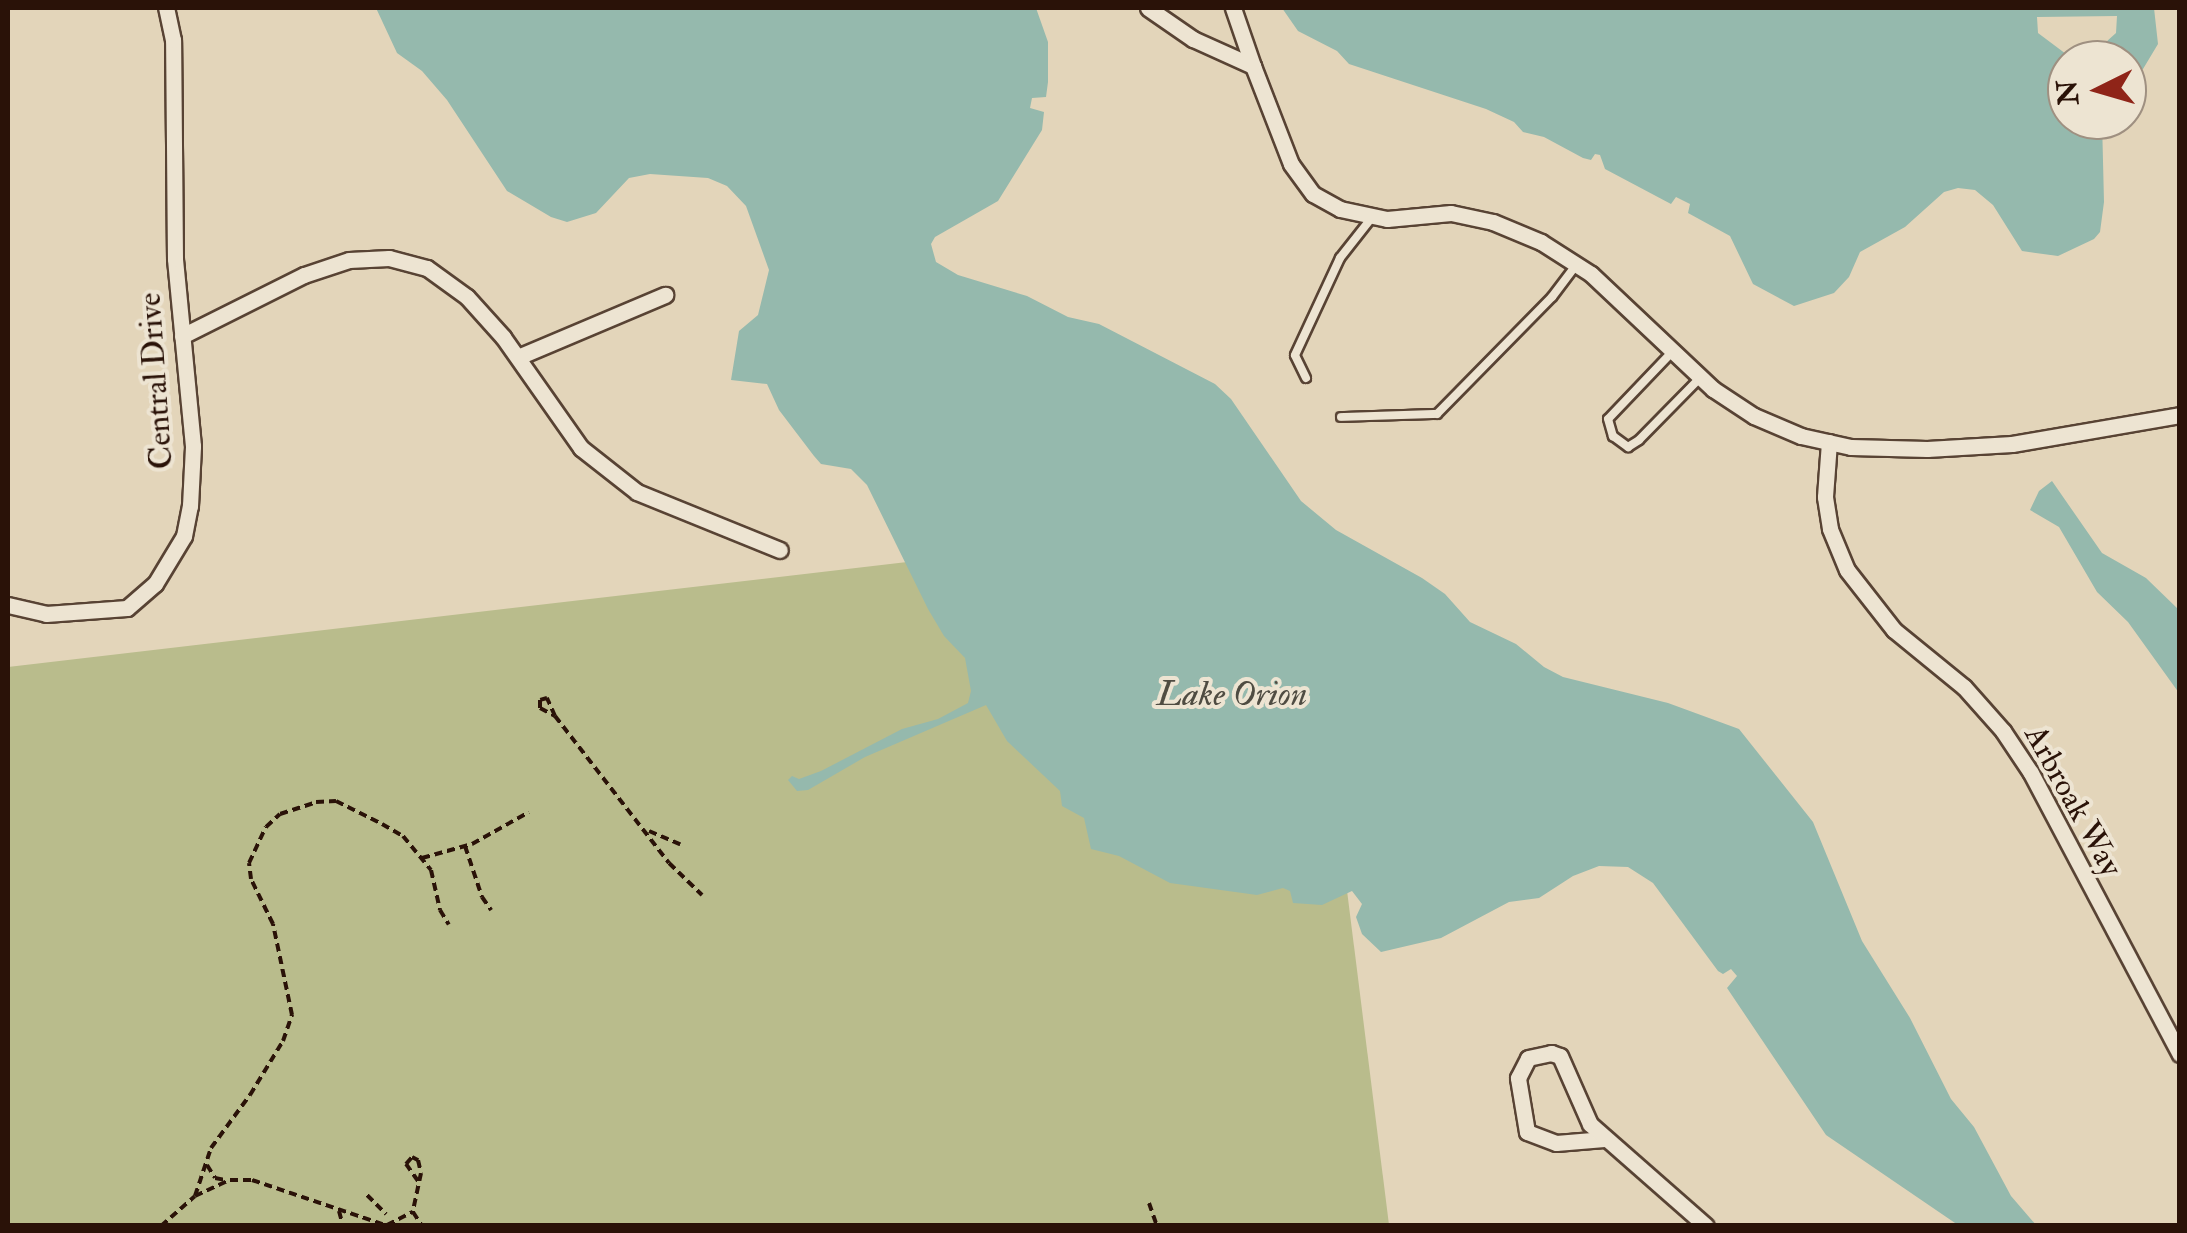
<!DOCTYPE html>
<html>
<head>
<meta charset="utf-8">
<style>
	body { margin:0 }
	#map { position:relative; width:2187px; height:1233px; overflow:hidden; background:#e3d5ba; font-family:"IM FELL Double Pica",serif }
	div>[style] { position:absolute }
	.green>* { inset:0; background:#b9bc8c }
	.water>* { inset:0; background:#95b9ad }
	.path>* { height:4px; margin-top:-2px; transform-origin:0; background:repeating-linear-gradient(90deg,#2a1208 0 8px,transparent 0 13px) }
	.roads { filter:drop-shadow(2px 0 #584334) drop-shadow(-2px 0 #584334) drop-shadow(0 2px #584334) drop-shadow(0 -2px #584334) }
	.lane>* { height:8px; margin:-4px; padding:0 4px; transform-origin:4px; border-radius:4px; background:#ede4d2 }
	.street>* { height:15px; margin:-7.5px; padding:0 7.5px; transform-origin:7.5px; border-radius:7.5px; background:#ede4d2 }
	span { translate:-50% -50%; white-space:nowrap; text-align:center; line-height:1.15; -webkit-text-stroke:8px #ede4d2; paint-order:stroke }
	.street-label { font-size:32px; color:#2a1208 }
	.water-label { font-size:35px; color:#4f4c42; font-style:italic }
	.frame { position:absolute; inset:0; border:10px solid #2a1208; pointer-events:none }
	.north { position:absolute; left:2047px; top:40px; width:100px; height:100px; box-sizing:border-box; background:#ede4d2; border:2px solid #9f9081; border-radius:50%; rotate:265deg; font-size:28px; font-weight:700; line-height:40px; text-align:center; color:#2a1208 }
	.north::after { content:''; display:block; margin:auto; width:35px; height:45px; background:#8f2418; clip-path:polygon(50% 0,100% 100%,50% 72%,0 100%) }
</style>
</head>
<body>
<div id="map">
	<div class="green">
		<i style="clip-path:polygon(1300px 516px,1389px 1225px,8px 1225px,8px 667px)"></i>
	</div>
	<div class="water">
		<i style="clip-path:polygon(376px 8px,1036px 8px,1048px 42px,1048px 82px,1046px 97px,1032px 98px,1030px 108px,1044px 112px,1042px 130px,998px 201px,935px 237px,931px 244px,936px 262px,958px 275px,1027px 296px,1068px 317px,1099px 324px,1215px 384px,1231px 399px,1301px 501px,1336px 530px,1422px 578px,1445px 594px,1470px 622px,1516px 644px,1544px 667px,1563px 677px,1668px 703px,1739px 729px,1813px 822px,1862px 941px,1910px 1018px,1951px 1099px,1974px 1127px,2011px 1196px,2036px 1225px,1958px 1225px,1826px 1135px,1727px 988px,1737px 976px,1731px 969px,1723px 974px,1718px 971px,1653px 883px,1628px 867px,1599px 866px,1573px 876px,1539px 898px,1509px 902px,1441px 938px,1381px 952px,1362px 934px,1356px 917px,1362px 904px,1352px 891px,1322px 905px,1293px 903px,1290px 891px,1283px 888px,1257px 895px,1170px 883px,1119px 856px,1091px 849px,1084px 818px,1062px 806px,1060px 791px,1007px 741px,986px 705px,865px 757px,808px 790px,797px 791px,788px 780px,792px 776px,799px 779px,821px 771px,902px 729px,938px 719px,968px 703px,971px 691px,965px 658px,944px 636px,928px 609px,867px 485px,851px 469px,821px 464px,814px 456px,779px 410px,767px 384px,731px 380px,739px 331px,758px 315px,769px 270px,746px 206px,727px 186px,708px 178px,650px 174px,629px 178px,596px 213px,567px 222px,551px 217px,507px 191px,447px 100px,422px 71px,397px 53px)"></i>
		<i style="clip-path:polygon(1282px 8px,2154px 8px,2158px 44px,2143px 69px,2127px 78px,2127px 60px,2086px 60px,2116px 33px,2117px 16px,2037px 17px,2038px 33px,2074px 60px,2067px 60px,2067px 120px,2102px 120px,2104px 202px,2100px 232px,2094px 239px,2058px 256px,2022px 251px,1993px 205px,1975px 190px,1958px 188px,1944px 192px,1905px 227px,1860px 252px,1849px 277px,1834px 293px,1794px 306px,1753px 284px,1730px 236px,1688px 213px,1690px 204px,1676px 197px,1671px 204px,1605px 169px,1600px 155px,1595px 154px,1591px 160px,1583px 158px,1544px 137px,1523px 132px,1514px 122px,1486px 109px,1349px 64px,1337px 51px,1298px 31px)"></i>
		<i style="clip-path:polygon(2052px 481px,2102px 553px,2146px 578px,2179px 610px,2179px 693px,2128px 622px,2097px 592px,2059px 527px,2030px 510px,2039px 491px)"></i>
	</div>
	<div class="path">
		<i style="left:555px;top:716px;width:20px;rotate:-114deg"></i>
		<i style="left:547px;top:698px;width:7px;rotate:164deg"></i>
		<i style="left:540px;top:700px;width:8px;rotate:90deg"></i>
		<i style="left:540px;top:708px;width:17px;rotate:28deg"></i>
		<i style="left:555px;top:716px;width:186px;rotate:52.2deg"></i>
		<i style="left:669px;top:863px;width:46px;rotate:44.1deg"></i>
		<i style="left:649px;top:831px;width:34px;rotate:23deg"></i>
		<i style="left:465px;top:846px;width:54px;rotate:71.6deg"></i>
		<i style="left:482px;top:897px;width:16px;rotate:55deg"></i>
		<i style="left:422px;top:858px;width:52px;rotate:-15.6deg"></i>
		<i style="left:472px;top:844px;width:65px;rotate:-29.3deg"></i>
		<i style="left:207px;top:1165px;width:15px;rotate:58deg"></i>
		<i style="left:215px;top:1178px;width:10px;rotate:11deg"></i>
		<i style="left:418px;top:1181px;width:21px;rotate:-125deg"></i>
		<i style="left:406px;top:1164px;width:9px;rotate:-49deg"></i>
		<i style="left:412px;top:1157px;width:7px;rotate:27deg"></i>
		<i style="left:418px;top:1160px;width:13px;rotate:77deg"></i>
		<i style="left:421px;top:1173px;width:40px;rotate:102deg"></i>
		<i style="left:413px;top:1212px;width:17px;rotate:57deg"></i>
		<i style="left:367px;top:1195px;width:27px;rotate:45deg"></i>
		<i style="left:195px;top:1196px;width:38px;rotate:-25deg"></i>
		<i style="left:230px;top:1180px;width:22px"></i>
		<i style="left:252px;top:1180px;width:144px;rotate:18.7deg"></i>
		<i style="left:1149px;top:1203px;width:24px;rotate:71deg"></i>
		<i style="left:339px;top:1211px;width:16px;rotate:75deg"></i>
		<i style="left:387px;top:1225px;width:29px;rotate:-27deg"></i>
		<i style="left:161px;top:1226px;width:45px;rotate:-41.4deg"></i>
		<i style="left:195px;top:1196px;width:51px;rotate:-71.6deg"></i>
		<i style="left:211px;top:1148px;width:66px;rotate:-53.7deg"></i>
		<i style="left:250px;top:1095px;width:63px;rotate:-58.6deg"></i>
		<i style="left:283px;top:1041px;width:28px;rotate:-71deg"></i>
		<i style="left:292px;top:1015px;width:93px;rotate:-101.8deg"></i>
		<i style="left:273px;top:924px;width:50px;rotate:-116.1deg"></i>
		<i style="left:251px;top:879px;width:16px;rotate:-97deg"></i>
		<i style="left:249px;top:863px;width:40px;rotate:-65deg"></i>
		<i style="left:266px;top:827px;width:19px;rotate:-43deg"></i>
		<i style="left:280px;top:814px;width:38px;rotate:-18deg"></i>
		<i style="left:316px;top:802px;width:20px;rotate:-3deg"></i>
		<i style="left:336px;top:801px;width:51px;rotate:26.6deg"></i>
		<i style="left:382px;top:824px;width:24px;rotate:30deg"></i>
		<i style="left:403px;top:836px;width:44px;rotate:50.5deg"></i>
		<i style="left:431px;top:870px;width:41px;rotate:77.3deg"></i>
		<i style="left:440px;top:910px;width:17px;rotate:59deg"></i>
	</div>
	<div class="roads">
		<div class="lane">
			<i style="left:1674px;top:350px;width:95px;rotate:133.7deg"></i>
			<i style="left:1608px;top:419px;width:18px;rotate:74deg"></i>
			<i style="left:1613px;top:436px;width:19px;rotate:36deg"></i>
			<i style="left:1628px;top:447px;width:13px;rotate:-32deg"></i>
			<i style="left:1639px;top:440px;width:88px;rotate:-45.5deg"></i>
			<i style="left:1306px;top:378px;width:25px;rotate:-116deg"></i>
			<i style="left:1295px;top:355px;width:107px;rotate:-65.1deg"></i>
			<i style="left:1340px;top:258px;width:53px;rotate:-51.8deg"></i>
			<i style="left:1341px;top:417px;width:96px;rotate:-1.8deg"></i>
			<i style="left:1437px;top:414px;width:164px;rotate:-45.5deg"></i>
			<i style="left:1552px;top:297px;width:40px;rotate:-53deg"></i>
		</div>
		<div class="street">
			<i style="left:1148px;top:8px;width:55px;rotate:34.6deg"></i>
			<i style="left:1193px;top:39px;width:66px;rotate:24.2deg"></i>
			<i style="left:1253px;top:66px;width:105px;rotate:68.8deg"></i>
			<i style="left:1291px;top:164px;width:37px;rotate:54deg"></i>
			<i style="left:1313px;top:194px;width:31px;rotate:29deg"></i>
			<i style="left:1340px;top:209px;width:48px;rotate:12deg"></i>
			<i style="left:1387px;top:219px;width:64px;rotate:-5.4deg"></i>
			<i style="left:1451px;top:213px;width:43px;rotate:12.1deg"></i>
			<i style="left:1493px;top:222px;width:52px;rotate:22.6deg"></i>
			<i style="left:1541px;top:242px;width:59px;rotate:32.6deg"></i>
			<i style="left:1591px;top:274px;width:168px;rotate:43.3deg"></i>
			<i style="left:1713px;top:389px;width:49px;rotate:33.4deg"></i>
			<i style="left:1754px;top:416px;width:51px;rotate:23.1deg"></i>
			<i style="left:1801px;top:436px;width:51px;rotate:12.4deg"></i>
			<i style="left:1851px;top:447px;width:76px;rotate:1.5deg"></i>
			<i style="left:1927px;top:449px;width:85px;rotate:-3.4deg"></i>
			<i style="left:2012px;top:444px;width:170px;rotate:-9.8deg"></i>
			<i style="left:1233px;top:8px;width:61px;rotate:71deg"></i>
			<i style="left:182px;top:336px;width:136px;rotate:-26.6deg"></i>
			<i style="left:304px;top:275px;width:47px;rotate:-18.4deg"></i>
			<i style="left:349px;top:260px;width:40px;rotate:-2.9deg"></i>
			<i style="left:389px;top:258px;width:39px;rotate:15deg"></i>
			<i style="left:427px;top:268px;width:49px;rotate:35.9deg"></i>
			<i style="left:467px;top:297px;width:54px;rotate:48deg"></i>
			<i style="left:503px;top:337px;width:136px;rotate:54.9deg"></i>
			<i style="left:581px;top:448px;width:71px;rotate:38.2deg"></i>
			<i style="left:637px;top:492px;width:154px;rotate:22.1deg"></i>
			<i style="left:518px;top:357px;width:160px;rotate:-22.9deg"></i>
			<i style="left:1829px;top:442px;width:55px;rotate:94.2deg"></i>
			<i style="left:1825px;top:497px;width:32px;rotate:81deg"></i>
			<i style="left:1830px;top:529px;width:44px;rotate:67.5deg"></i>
			<i style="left:1847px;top:570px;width:76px;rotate:51.9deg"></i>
			<i style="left:1894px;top:630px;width:90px;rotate:39.2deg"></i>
			<i style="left:1964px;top:687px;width:59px;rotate:48.4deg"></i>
			<i style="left:2003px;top:731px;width:50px;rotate:56.3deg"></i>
			<i style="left:2031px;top:773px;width:318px;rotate:62.1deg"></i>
			<i style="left:8px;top:605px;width:39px;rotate:13deg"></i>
			<i style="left:46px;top:614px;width:81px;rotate:-4.2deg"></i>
			<i style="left:127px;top:608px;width:37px;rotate:-41deg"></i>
			<i style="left:155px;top:584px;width:56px;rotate:-58.9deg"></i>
			<i style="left:184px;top:536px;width:31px;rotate:-79deg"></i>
			<i style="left:190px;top:506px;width:60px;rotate:-87.1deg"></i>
			<i style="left:193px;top:446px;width:188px;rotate:-95.5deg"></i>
			<i style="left:175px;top:259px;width:219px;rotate:-90.5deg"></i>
			<i style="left:173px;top:40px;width:33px;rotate:-102deg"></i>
			<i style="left:1604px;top:1139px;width:48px;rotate:175.2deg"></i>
			<i style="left:1556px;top:1143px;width:31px;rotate:-159deg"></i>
			<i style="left:1527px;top:1132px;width:55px;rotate:-99.5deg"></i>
			<i style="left:1518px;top:1078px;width:22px;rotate:-63deg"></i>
			<i style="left:1528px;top:1058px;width:24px;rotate:-12deg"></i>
			<i style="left:1551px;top:1053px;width:9px;rotate:18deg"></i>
			<i style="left:1560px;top:1056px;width:74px;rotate:66.2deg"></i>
			<i style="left:1590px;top:1124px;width:154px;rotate:41.3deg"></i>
		</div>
	</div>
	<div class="street-label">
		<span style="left:156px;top:381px;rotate:-94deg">Central Drive</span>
		<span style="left:2073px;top:801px;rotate:61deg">Arbroak Way</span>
	</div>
	<div class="water-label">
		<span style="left:1232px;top:694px">Lake Orion</span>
	</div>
	<div class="frame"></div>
	<div class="north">N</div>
</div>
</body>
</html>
